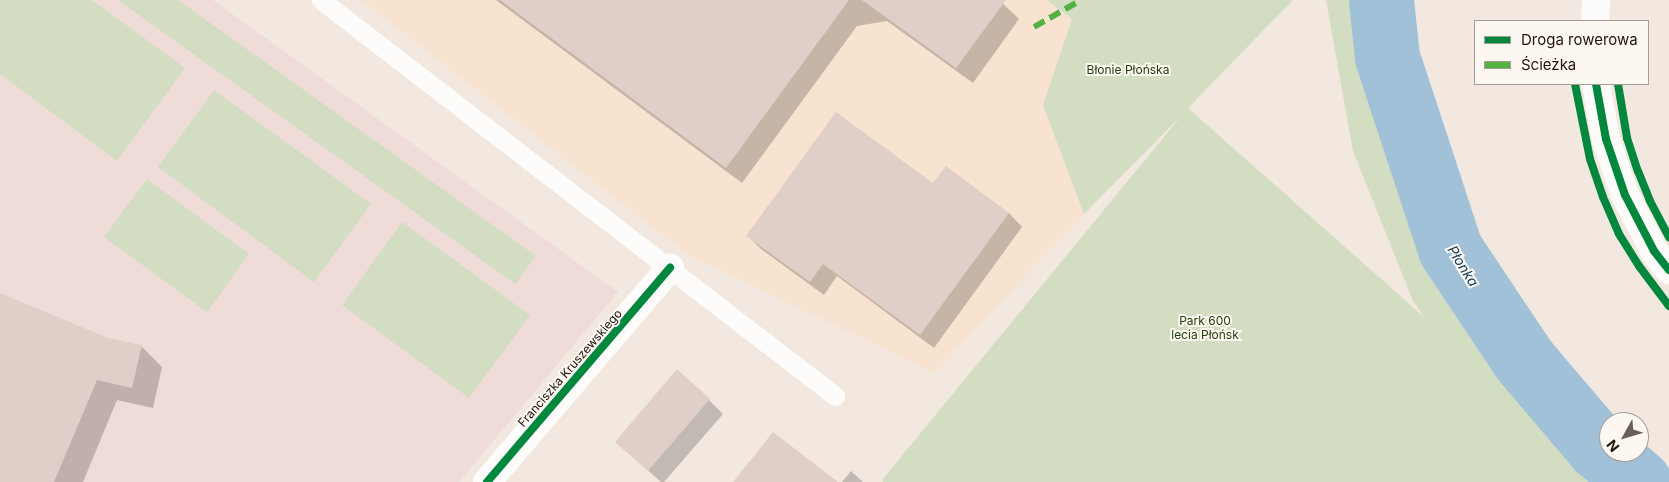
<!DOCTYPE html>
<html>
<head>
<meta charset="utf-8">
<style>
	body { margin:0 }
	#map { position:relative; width:1669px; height:482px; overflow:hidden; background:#f2e8df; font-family:Inter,sans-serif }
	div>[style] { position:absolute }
	.built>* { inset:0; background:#f8e2d0 }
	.education>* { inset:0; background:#efdcd9 }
	.green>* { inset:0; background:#d2ddc2 }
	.shadow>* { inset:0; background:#0003 }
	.river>* { height:65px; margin:-32.5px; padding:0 32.5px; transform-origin:32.5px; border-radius:32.5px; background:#a1c1d9 }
	.building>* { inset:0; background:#e0cfc9 }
	.service>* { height:19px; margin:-9.5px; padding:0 9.5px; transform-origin:9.5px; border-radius:9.5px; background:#fdfcfa }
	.minor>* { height:28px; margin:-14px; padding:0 14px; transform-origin:14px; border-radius:14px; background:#fdfcfa }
	.tertiary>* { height:28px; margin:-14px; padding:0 14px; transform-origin:14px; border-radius:14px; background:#fdfcfa }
	.quiet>* { height:6px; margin-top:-3px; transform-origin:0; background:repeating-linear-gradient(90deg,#55b144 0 12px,transparent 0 18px) }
	.cycleway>* { height:8px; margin:-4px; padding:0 4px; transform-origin:4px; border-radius:4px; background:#00873e }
	span { translate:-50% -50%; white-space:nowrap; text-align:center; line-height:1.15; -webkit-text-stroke:4px #fdf7f2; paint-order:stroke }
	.park-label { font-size:12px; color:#20400d }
	.street-label { font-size:12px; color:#21160d }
	.water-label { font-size:14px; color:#133b56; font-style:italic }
	.legend { position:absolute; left:1474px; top:20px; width:175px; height:65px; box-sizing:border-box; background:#fdf7f2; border:1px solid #a59d96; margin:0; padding:6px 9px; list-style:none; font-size:15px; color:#21160d }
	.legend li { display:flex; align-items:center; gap:10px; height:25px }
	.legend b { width:25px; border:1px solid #a59d96 }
	.north { position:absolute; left:1599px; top:412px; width:50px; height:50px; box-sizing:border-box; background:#fdf7f2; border:1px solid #a59d96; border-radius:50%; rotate:231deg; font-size:14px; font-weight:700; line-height:20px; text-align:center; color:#21160d }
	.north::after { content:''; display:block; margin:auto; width:18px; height:22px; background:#6a6056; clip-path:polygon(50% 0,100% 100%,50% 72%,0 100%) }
</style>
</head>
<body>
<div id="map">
	<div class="built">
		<i style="clip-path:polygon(361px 0,1047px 0,1072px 19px,1043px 105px,1084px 214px,934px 373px,687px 254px)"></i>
	</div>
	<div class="education">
		<i style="clip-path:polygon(0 0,213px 0,618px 292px,459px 482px,0 482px)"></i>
	</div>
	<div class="green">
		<i style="clip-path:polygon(0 0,92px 0,185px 68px,117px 161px,0 74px)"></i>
		<i style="clip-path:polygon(118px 0,178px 0,536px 256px,515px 284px)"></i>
		<i style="clip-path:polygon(1047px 0,1293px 0,1188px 108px,1424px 317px,1413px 301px,1353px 151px,1326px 0,1366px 0,1373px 61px,1433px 255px,1559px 438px,1609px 482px,883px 482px,882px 480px,1182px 115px,1084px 214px,1043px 105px,1072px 19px)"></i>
		<i style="clip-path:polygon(214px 90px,371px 204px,314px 282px,158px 167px)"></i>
		<i style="clip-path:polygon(147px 179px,249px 254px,207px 312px,104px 237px)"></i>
		<i style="clip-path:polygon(402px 222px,530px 315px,469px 398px,342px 305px)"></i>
	</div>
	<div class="shadow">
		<i style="clip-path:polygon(496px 0,999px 0,1019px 19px,973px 83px,887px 21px,857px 26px,742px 183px)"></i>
		<i style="clip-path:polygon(934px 185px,1009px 213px,1022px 227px,934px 348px,837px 276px,824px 295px,761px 249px,748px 236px)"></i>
		<i style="clip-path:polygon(0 295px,108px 340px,141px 346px,162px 367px,153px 408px,117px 400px,83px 482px,0 482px)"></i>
		<i style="clip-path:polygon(709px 400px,723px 414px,664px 482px,661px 482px,616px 442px)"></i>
		<i style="clip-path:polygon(851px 471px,863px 482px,842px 482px)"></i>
	</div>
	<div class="river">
		<i style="left:1381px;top:0;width:57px;rotate:84deg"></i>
		<i style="left:1387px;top:57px;width:202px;rotate:71.8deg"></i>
		<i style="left:1450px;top:249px;width:133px;rotate:56.3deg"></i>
		<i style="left:1524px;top:360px;width:114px;rotate:49.6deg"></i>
		<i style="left:1598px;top:447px;width:54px;rotate:40.5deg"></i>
	</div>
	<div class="building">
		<i style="clip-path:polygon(500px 0,849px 0,726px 168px)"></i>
		<i style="clip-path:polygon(862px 0,1006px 0,956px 68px)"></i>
		<i style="clip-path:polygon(836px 112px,933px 183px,946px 166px,1009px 213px,920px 335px,823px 264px,810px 282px,746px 236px)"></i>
		<i style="clip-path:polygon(0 293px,108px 338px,142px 345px,132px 388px,97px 380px,54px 482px,0 482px)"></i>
		<i style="clip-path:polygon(677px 369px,710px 399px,648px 471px,615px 442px)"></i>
		<i style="clip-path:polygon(773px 432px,838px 482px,733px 482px)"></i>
	</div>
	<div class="service">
		<i style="left:321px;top:0;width:649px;rotate:37.61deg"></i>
	</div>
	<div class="minor">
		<i style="left:487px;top:482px;width:282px;rotate:-49.5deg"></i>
	</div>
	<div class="tertiary">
		<i style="left:1595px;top:21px;width:21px;rotate:-87deg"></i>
		<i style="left:1596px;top:84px;width:56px;rotate:79.7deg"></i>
		<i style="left:1606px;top:139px;width:59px;rotate:71.3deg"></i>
		<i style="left:1625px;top:195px;width:63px;rotate:62.6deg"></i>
		<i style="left:1654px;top:251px;width:24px;rotate:52deg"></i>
	</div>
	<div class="quiet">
		<i style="left:1034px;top:27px;width:54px;rotate:-29.9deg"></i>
	</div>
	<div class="cycleway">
		<i style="left:1575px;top:84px;width:76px;rotate:78.7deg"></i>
		<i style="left:1590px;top:159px;width:40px;rotate:71.1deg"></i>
		<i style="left:1603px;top:197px;width:40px;rotate:66.6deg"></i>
		<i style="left:1619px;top:234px;width:38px;rotate:58deg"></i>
		<i style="left:1639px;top:266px;width:50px;rotate:53.1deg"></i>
		<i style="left:1596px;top:84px;width:56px;rotate:79.7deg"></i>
		<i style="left:1606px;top:139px;width:59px;rotate:71.3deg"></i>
		<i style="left:1625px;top:195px;width:63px;rotate:62.6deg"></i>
		<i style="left:1654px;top:251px;width:24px;rotate:52deg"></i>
		<i style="left:1618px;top:84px;width:55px;rotate:80.5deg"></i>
		<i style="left:1627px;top:138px;width:35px;rotate:72deg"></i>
		<i style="left:1638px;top:171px;width:32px;rotate:68deg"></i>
		<i style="left:1650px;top:201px;width:41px;rotate:62.2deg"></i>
		<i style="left:487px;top:482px;width:282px;rotate:-49.5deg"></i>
	</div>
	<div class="park-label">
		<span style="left:1128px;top:70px">Błonie Płońska</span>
		<span style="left:1205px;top:328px">Park 600<br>lecia Płońsk</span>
	</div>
	<div class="street-label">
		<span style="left:570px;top:368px;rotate:-49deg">Franciszka Kruszewskiego</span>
	</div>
	<div class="water-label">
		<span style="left:1463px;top:266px;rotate:58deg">Płonka</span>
	</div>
	<ul class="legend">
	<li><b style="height:6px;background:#00873e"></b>Droga rowerowa</li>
	<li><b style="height:6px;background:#55b144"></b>Ścieżka</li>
	</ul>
	<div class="north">N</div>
</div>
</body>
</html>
